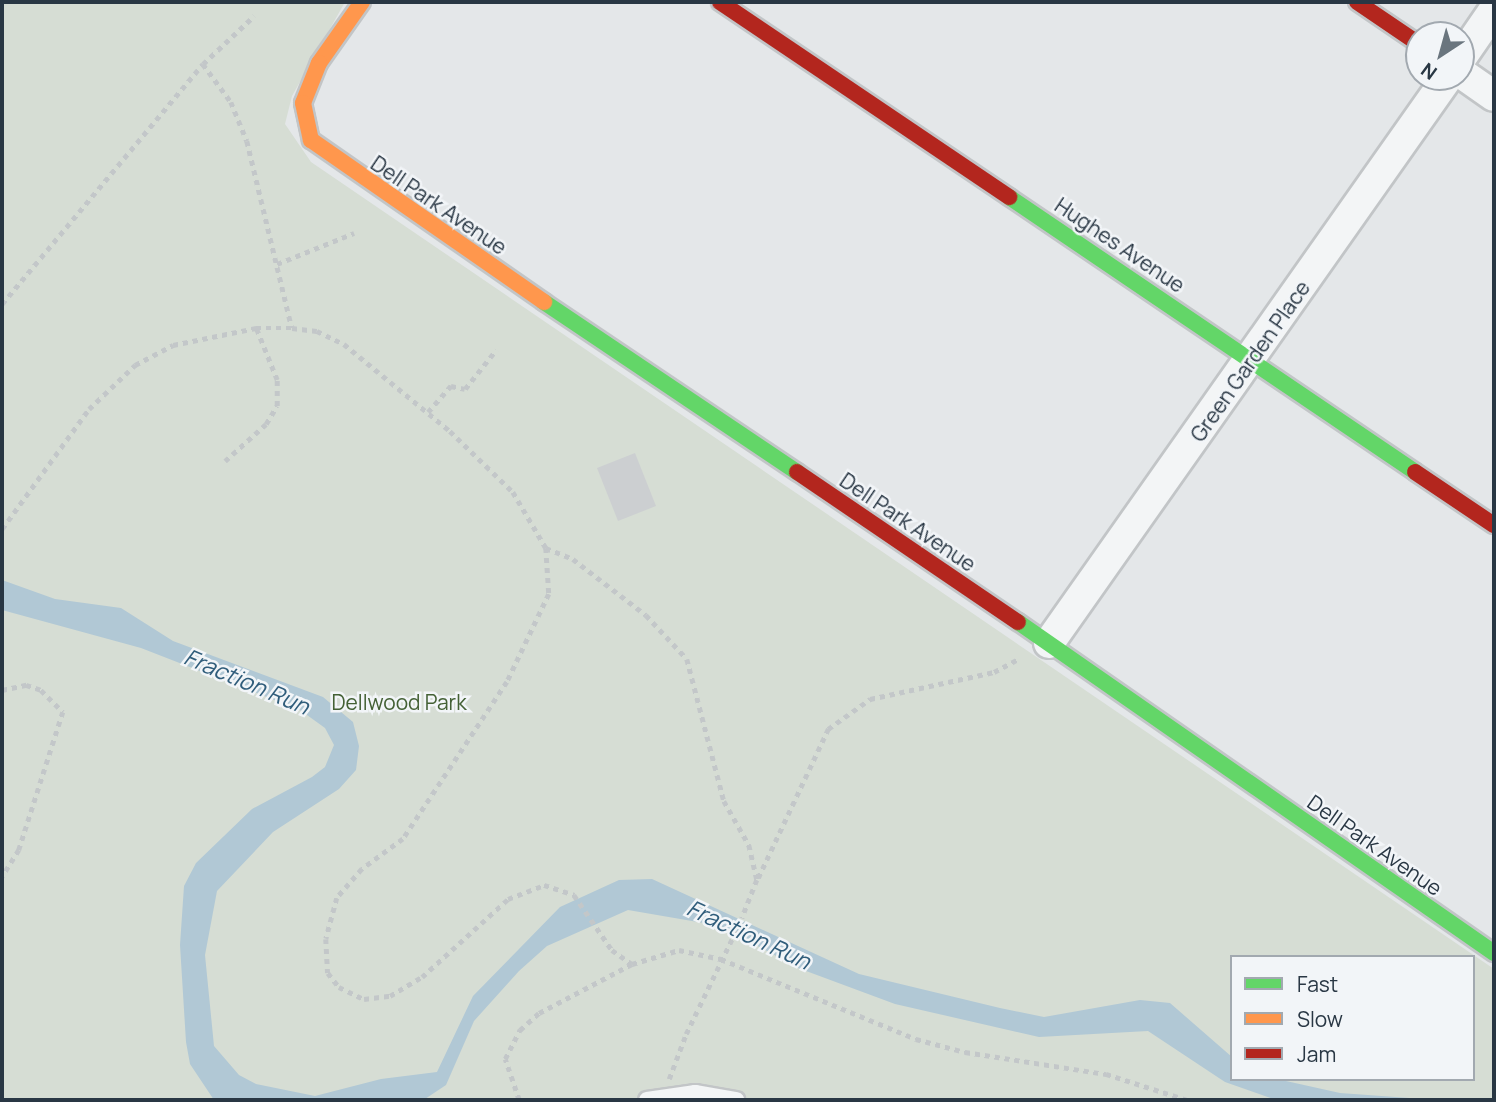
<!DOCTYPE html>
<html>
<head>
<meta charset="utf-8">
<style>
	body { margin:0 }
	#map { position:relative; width:1496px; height:1102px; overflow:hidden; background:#e4e7e9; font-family:Manrope,sans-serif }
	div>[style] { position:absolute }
	.green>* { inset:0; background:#d6ddd4 }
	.water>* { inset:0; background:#b1c8d5 }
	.building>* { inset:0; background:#cccfd1 }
	.path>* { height:4.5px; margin-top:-2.25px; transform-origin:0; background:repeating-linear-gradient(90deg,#c3c7c9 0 5px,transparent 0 10px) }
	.roads { filter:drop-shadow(2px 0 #c2c5c7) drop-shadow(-2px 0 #c2c5c7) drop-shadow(0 2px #c2c5c7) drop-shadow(0 -2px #c2c5c7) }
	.lane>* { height:16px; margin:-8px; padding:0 8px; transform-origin:8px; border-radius:8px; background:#f3f5f6 }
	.street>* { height:30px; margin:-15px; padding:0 15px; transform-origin:15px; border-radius:15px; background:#f3f5f6 }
	.fast>* { height:16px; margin:-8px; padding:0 8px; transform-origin:8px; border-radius:8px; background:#63d668 }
	.slow>* { height:16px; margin:-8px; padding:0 8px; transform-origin:8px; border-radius:8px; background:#ff974d }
	.jam>* { height:16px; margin:-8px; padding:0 8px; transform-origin:8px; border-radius:8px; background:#b3261e }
	.path-bridge>* { height:4.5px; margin-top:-2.25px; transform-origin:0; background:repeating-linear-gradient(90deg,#c3c7c9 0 5px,transparent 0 10px) }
	span { translate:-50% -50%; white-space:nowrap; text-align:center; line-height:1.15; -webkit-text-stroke:5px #f2f5f8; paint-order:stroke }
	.street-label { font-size:21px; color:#293744 }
	.park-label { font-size:21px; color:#446135 }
	.water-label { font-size:23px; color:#305d7b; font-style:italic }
	.frame { position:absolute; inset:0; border:4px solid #293744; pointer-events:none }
	.legend { position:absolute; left:1230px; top:955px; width:245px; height:126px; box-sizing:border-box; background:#f2f5f8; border:2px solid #a2a9b0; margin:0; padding:9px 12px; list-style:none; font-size:21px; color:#293744 }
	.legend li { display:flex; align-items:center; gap:14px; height:35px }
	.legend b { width:35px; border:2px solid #a2a9b0 }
	.north { position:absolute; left:1405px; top:21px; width:70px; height:70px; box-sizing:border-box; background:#f2f5f8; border:2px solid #a2a9b0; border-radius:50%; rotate:216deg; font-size:19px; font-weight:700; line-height:28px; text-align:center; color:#293744 }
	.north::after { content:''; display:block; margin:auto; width:24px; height:32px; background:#6a757e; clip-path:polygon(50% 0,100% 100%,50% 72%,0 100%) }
</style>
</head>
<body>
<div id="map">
	<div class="green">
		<i style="clip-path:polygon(evenodd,2px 2px,345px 2px,292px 96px,285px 124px,311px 162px,1494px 969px,1494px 1100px,2px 1100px,2px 2px,1232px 957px,1473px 957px,1473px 1079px,1232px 1079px,1232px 957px)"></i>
	</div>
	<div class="water">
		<i style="clip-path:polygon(2px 580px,55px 599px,121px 608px,173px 641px,323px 697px,353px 722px,359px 746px,356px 770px,339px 789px,273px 832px,217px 891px,205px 955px,214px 1046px,239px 1075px,256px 1084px,315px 1096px,381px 1079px,437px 1072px,473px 996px,560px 907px,619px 880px,652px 879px,859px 974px,1000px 1008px,1044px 1017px,1140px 1000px,1170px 1003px,1232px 1057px,1232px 1079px,1277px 1079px,1340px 1093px,1437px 1100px,1276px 1100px,1225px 1082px,1148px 1031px,1039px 1037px,895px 1004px,798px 968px,721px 926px,628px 910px,547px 946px,519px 971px,474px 1021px,446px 1085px,425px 1099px,214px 1100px,190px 1064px,186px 1042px,180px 945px,184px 886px,196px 863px,252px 809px,312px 777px,325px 767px,334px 745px,325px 728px,300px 710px,141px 648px,2px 610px)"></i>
	</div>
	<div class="building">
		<i style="clip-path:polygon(635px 453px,656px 506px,618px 521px,597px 468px)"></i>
	</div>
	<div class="path">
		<i style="left:203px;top:64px;width:47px;rotate:53.6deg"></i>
		<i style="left:231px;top:102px;width:42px;rotate:67.7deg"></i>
		<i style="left:247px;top:141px;width:192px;rotate:76.5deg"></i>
		<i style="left:277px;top:264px;width:83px;rotate:-21.9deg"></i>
		<i style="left:2px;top:304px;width:313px;rotate:-50.1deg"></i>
		<i style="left:203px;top:64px;width:70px;rotate:-43.3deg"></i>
		<i style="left:428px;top:412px;width:35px;rotate:-49deg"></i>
		<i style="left:451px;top:386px;width:14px;rotate:12deg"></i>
		<i style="left:465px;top:389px;width:50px;rotate:-51.5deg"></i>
		<i style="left:225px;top:461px;width:55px;rotate:-42.1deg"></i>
		<i style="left:266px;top:424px;width:21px;rotate:-59deg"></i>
		<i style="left:277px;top:406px;width:26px;rotate:-90deg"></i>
		<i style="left:277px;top:380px;width:56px;rotate:-112deg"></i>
		<i style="left:2px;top:529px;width:148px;rotate:-54.1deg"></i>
		<i style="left:89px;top:409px;width:64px;rotate:-43.7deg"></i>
		<i style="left:135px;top:365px;width:43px;rotate:-27.8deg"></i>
		<i style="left:173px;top:345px;width:85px;rotate:-11.6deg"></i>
		<i style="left:256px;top:328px;width:36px"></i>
		<i style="left:292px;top:328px;width:25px;rotate:7deg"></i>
		<i style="left:317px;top:331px;width:30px;rotate:26deg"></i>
		<i style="left:344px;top:344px;width:137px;rotate:39.4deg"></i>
		<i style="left:450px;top:431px;width:88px;rotate:44.1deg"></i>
		<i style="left:513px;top:492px;width:65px;rotate:59.5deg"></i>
		<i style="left:546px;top:548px;width:46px;rotate:86.3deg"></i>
		<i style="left:549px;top:594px;width:98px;rotate:115.5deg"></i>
		<i style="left:507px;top:682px;width:188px;rotate:123.5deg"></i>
		<i style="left:403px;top:839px;width:51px;rotate:143.8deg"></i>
		<i style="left:362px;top:869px;width:38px;rotate:131deg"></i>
		<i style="left:337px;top:898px;width:42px;rotate:105deg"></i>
		<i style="left:326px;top:939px;width:34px;rotate:87deg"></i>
		<i style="left:328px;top:973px;width:18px;rotate:52deg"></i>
		<i style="left:339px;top:987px;width:28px;rotate:26deg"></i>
		<i style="left:364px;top:999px;width:26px;rotate:-7deg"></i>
		<i style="left:390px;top:996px;width:37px;rotate:-31deg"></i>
		<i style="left:422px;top:977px;width:116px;rotate:-42.2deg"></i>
		<i style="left:508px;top:899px;width:39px;rotate:-21deg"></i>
		<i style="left:544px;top:885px;width:32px;rotate:18deg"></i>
		<i style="left:574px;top:895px;width:67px;rotate:55.4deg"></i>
		<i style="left:612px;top:950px;width:24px;rotate:35deg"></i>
		<i style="left:546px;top:548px;width:29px;rotate:22deg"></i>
		<i style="left:573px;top:559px;width:92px;rotate:37.5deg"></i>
		<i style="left:646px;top:615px;width:60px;rotate:47deg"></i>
		<i style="left:687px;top:659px;width:147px;rotate:75.4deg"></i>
		<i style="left:724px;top:801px;width:51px;rotate:60.4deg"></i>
		<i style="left:749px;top:845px;width:36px;rotate:77deg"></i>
		<i style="left:757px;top:880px;width:41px;rotate:111.5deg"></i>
		<i style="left:2px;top:690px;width:25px;rotate:-12deg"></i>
		<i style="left:26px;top:685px;width:16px;rotate:18deg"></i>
		<i style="left:41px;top:690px;width:31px;rotate:45deg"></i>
		<i style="left:63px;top:712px;width:145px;rotate:107.7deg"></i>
		<i style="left:19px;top:850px;width:32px;rotate:122deg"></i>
		<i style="left:758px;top:878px;width:165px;rotate:-64.8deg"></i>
		<i style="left:828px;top:729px;width:52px;rotate:-35.5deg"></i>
		<i style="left:870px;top:699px;width:127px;rotate:-12.3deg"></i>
		<i style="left:994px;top:672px;width:26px;rotate:-28deg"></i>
		<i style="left:669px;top:1079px;width:48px;rotate:-69.3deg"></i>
		<i style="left:519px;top:1100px;width:43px;rotate:-108.9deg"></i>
		<i style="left:505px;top:1059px;width:33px;rotate:-63deg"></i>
		<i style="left:520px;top:1030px;width:25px;rotate:-42deg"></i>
		<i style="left:539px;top:1013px;width:105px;rotate:-27.8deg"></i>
		<i style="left:632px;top:964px;width:49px;rotate:-16.6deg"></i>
		<i style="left:679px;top:950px;width:43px;rotate:12.1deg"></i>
		<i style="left:721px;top:959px;width:211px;rotate:22.3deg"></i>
		<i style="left:916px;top:1039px;width:51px;rotate:14.9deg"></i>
		<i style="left:965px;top:1052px;width:143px;rotate:8.9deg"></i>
		<i style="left:1106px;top:1074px;width:85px;rotate:17.8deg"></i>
	</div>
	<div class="roads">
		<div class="lane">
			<i style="left:647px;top:1100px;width:49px;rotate:-8.3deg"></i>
			<i style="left:695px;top:1093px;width:42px;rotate:9.7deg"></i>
		</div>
		<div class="street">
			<i style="left:1461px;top:58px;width:58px;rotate:-55.5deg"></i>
			<i style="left:1461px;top:73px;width:40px;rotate:34.9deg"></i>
			<i style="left:1049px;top:643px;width:693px;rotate:-54.82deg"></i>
		</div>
		<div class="fast">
			<i style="left:1009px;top:197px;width:490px;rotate:34.1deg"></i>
			<i style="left:544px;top:302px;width:305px;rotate:33.9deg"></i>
			<i style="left:1018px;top:622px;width:580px;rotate:34.81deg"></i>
		</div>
		<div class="slow">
			<i style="left:362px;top:2px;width:75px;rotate:125.2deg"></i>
			<i style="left:319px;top:63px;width:43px;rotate:111.8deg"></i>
			<i style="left:303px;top:103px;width:38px;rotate:78deg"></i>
			<i style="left:311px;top:140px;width:284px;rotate:34.8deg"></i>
		</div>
		<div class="jam">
			<i style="left:720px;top:2px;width:349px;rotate:34deg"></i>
			<i style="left:1357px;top:2px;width:75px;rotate:34.1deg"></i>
			<i style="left:797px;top:472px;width:267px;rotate:34.2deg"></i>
			<i style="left:1415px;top:472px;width:95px;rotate:33.9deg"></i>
		</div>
	</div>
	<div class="path-bridge">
		<i style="left:686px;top:1034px;width:129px;rotate:-64.2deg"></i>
	</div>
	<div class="street-label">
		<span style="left:439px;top:205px;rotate:34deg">Dell Park Avenue</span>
		<span style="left:1120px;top:245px;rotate:34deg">Hughes Avenue</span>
		<span style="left:1250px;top:361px;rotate:-55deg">Green Garden Place</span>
		<span style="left:908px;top:522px;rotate:34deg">Dell Park Avenue</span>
		<span style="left:1375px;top:845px;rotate:35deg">Dell Park Avenue</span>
	</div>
	<div class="park-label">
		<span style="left:399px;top:702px">Dellwood Park</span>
	</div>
	<div class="water-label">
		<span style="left:247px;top:681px;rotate:23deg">Fraction Run</span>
		<span style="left:749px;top:934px;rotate:25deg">Fraction Run</span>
	</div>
	<div class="frame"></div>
	<ul class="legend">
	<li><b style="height:9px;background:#63d668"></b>Fast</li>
	<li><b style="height:9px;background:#ff974d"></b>Slow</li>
	<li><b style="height:9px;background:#b3261e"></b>Jam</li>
	</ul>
	<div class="north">N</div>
</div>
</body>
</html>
